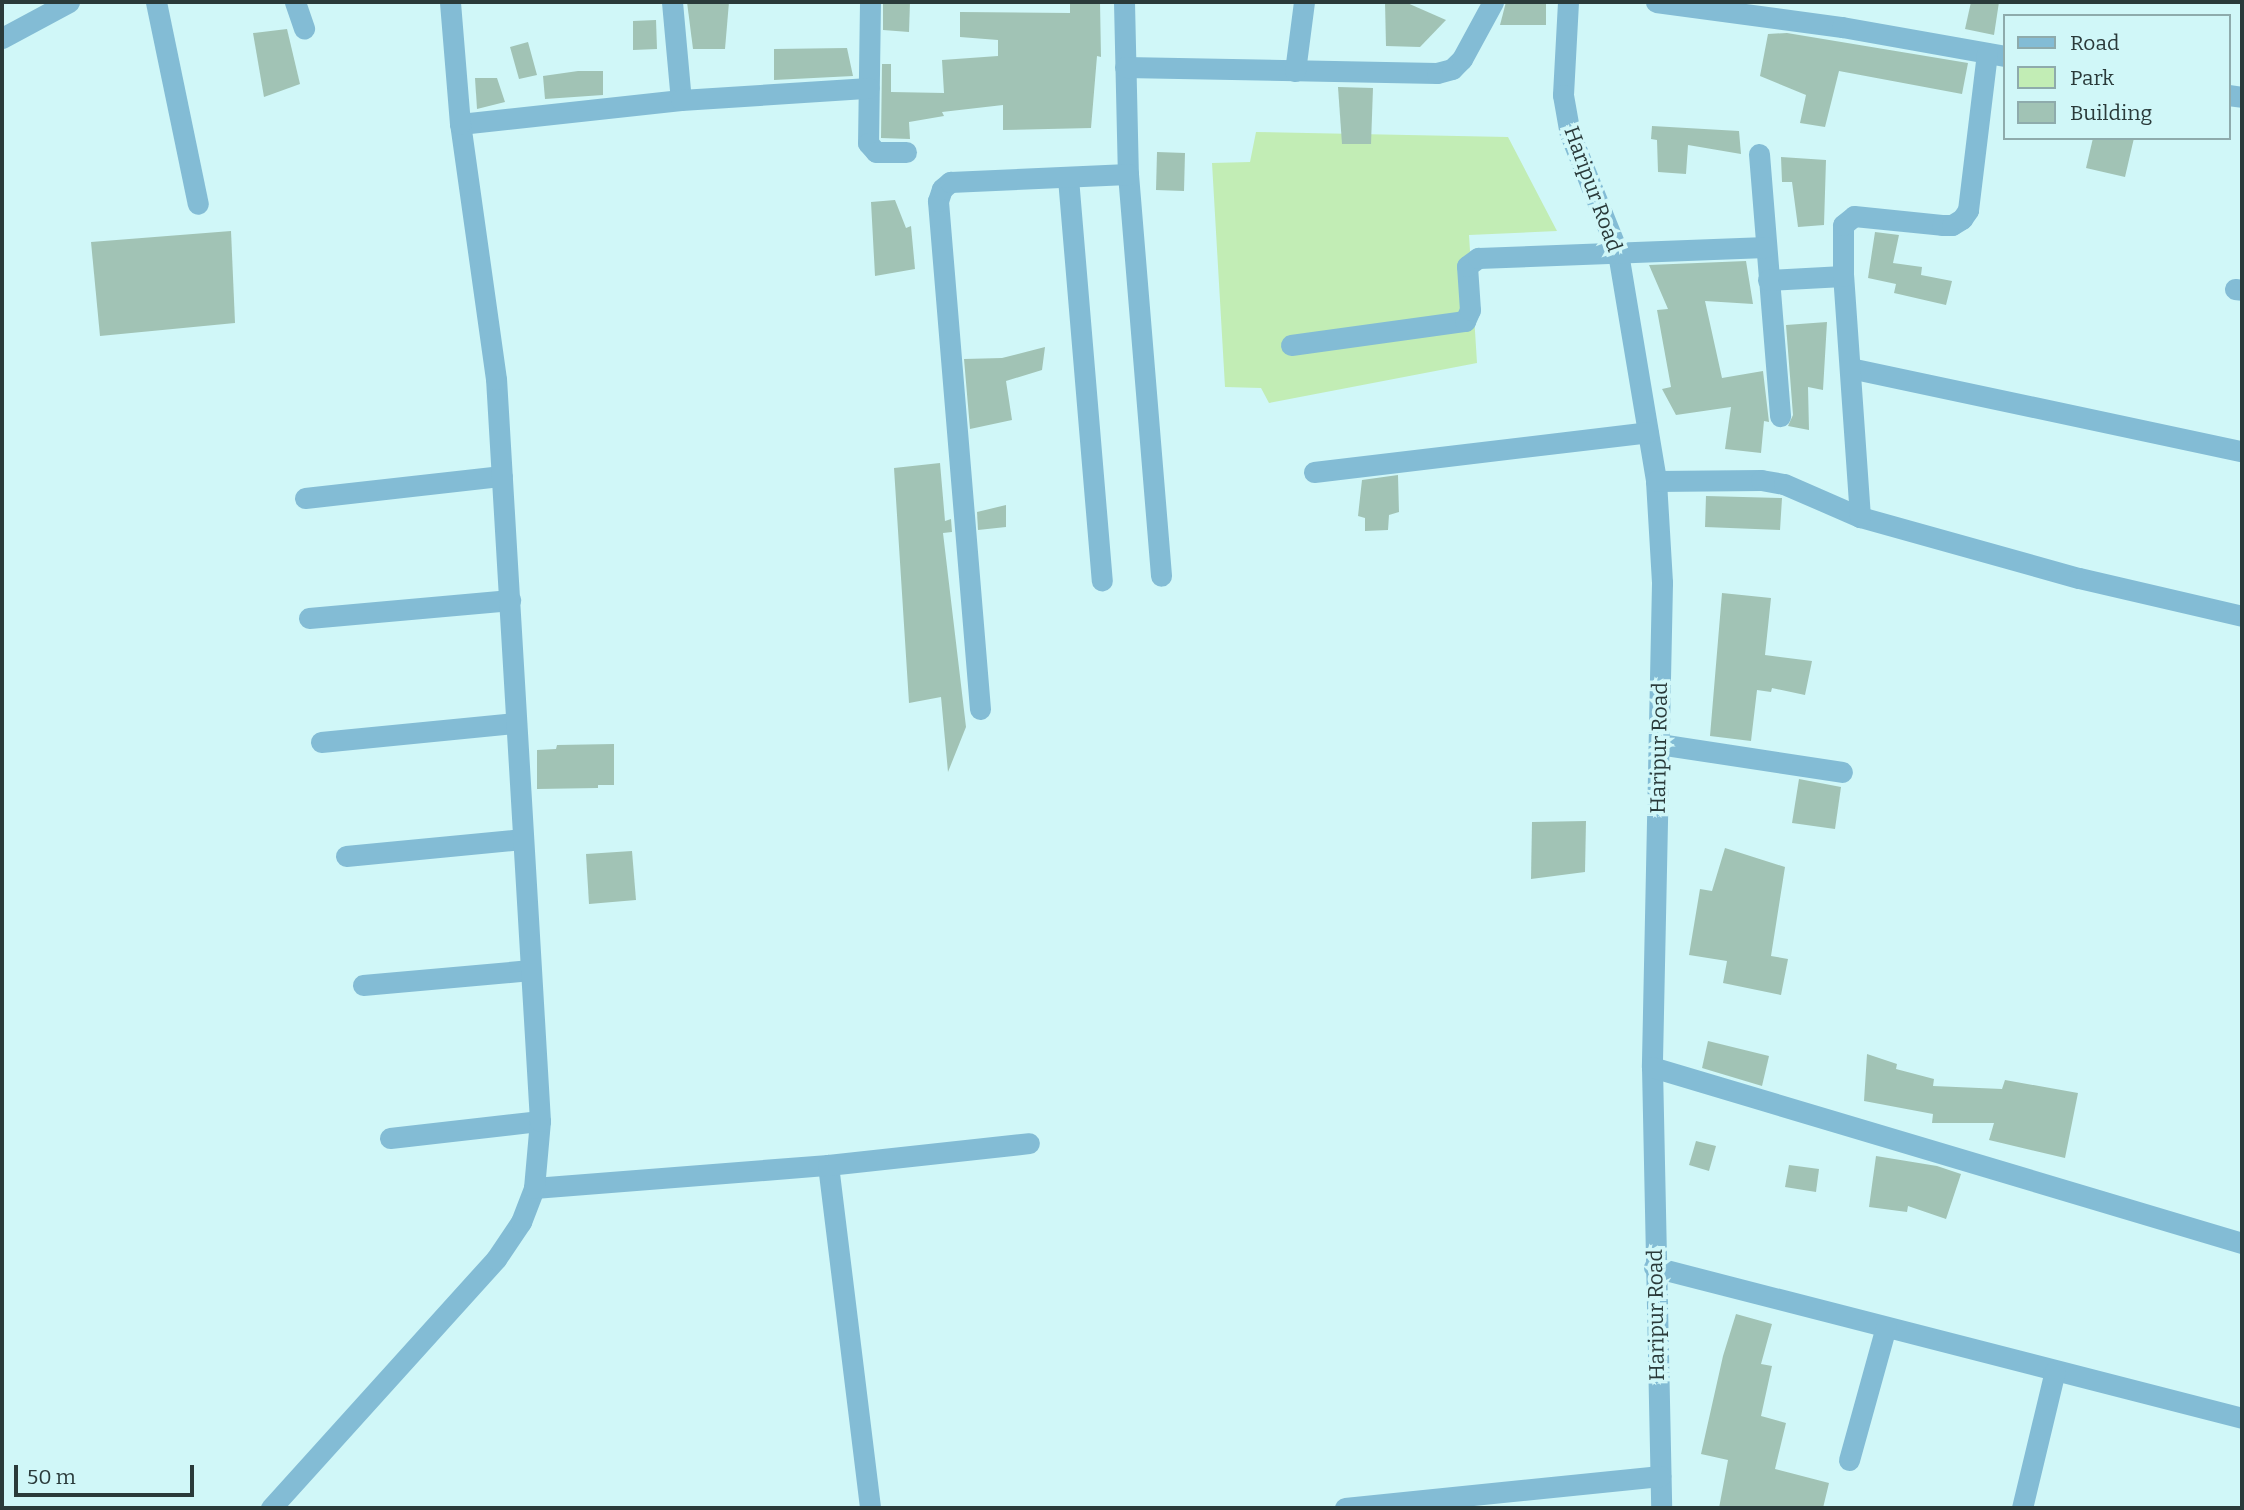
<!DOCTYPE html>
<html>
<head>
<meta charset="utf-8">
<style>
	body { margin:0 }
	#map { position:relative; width:2244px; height:1510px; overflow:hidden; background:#d0f7f8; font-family:Bitter,serif }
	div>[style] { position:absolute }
	.green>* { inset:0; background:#c2edb5 }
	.building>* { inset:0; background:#a1c3b5 }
	.minor>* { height:21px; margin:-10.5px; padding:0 10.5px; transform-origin:10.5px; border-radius:10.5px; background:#83bcd5 }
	span { translate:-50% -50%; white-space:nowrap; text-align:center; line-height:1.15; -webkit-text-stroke:7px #d0f7f8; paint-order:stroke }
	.street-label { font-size:21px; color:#2a3a3a }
	.frame { position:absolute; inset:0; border:4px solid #2a3a3a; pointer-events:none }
	.legend { position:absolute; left:2003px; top:14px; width:228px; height:126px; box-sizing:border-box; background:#d0f7f8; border:2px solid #8eabac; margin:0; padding:9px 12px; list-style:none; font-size:21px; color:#2a3a3a }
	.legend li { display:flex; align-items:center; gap:14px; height:35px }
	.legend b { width:35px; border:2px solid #8eabac }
	.scale { position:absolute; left:14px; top:1465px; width:180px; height:32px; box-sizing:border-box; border:4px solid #2a3a3a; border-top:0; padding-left:9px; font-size:21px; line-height:24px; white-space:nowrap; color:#2a3a3a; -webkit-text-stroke:5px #d0f7f8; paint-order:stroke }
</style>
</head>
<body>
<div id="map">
	<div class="green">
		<i style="clip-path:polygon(1256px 132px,1508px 137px,1557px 231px,1469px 235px,1477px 363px,1269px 403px,1261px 388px,1225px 387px,1212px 163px,1250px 162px)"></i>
	</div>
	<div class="building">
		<i style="clip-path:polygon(687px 2px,729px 2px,725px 49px,693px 49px)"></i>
		<i style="clip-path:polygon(883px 2px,910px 2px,909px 32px,883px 30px)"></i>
		<i style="clip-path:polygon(1070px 2px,1100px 2px,1101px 57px,1097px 56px,1091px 128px,1003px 130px,1003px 105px,942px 112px,944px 116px,909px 122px,910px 139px,881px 138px,882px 64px,891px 64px,891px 92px,944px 93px,942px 60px,998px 56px,998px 40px,960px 37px,960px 12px,1070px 13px)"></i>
		<i style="clip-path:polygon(1385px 2px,1405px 2px,1446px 20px,1420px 47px,1386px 46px)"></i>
		<i style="clip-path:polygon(1506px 2px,1546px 2px,1546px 25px,1500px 25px)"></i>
		<i style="clip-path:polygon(1971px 2px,1999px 2px,1994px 35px,1965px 29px)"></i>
		<i style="clip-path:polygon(656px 20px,657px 49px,633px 50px,633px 21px)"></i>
		<i style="clip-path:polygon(287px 29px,300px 84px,264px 97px,253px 33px)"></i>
		<i style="clip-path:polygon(1787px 33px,1968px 63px,1962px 94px,1839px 71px,1825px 127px,1800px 123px,1806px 95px,1760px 76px,1768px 34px)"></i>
		<i style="clip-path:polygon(528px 42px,537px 75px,519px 79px,510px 47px)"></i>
		<i style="clip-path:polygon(847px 48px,853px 76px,774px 80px,774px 49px)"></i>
		<i style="clip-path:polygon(578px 71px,603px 71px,603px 95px,545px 99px,543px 76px)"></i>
		<i style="clip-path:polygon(475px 78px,497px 78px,505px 102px,477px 109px)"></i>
		<i style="clip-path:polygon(1338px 87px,1373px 88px,1371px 144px,1342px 144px)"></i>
		<i style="clip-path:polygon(1652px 126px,1739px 131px,1741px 154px,1688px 145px,1686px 174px,1658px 172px,1657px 140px,1651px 139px)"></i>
		<i style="clip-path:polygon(2093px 138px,2134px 138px,2125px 177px,2086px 168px)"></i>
		<i style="clip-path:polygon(1157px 152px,1185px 153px,1184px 191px,1156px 190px)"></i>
		<i style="clip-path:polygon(1781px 157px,1826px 160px,1824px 225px,1798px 227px,1792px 182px,1782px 182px)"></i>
		<i style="clip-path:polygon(895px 200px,906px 228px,911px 226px,915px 269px,875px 276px,871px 202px)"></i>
		<i style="clip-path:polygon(231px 231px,235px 323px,100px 336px,91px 242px)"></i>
		<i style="clip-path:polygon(1875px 232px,1899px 235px,1893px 263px,1922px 267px,1921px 275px,1952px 281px,1946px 305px,1894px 293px,1896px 284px,1868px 278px)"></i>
		<i style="clip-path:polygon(1746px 261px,1753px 304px,1705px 301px,1722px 378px,1763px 371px,1769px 422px,1764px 421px,1761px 453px,1725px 449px,1731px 407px,1676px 415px,1662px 389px,1671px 387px,1657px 310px,1668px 309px,1649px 265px)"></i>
		<i style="clip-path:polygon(1827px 322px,1823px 390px,1808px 387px,1809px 430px,1788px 426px,1793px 415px,1786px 325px)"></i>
		<i style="clip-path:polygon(1045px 347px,1042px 370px,1006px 381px,1012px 420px,970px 429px,964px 359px,1002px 358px)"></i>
		<i style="clip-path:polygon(940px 463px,945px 521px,951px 519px,952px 532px,943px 533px,966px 727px,948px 772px,941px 697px,909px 703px,894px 468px)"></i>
		<i style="clip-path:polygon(1398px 475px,1399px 512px,1389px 515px,1388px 530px,1365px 531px,1365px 518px,1358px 516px,1362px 480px)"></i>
		<i style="clip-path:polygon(1706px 496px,1782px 498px,1780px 530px,1705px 527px)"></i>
		<i style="clip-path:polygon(1006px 505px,1006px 527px,978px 530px,977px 512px)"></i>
		<i style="clip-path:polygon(1722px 593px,1771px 598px,1765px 655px,1812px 661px,1805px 695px,1772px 688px,1771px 692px,1757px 690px,1751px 741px,1710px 736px)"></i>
		<i style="clip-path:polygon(614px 744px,614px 785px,598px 785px,598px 788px,537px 789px,537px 750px,556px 749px,557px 745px)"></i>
		<i style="clip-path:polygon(1799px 779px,1841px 787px,1835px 829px,1792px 823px)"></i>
		<i style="clip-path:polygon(1586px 821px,1585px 872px,1531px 879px,1532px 822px)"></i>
		<i style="clip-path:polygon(1725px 848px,1785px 867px,1771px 956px,1788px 959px,1781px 995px,1723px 983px,1727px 961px,1689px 955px,1700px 889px,1712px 891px)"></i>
		<i style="clip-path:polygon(632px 851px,636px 900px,589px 904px,586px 854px)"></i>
		<i style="clip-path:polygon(1708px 1041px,1769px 1056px,1762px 1086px,1702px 1068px)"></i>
		<i style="clip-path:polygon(1867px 1054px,1897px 1064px,1896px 1069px,1934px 1079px,1933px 1086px,2002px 1089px,2005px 1080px,2078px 1093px,2065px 1158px,1989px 1140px,1994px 1123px,1932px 1123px,1933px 1114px,1864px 1101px)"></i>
		<i style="clip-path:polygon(1696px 1141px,1716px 1146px,1709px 1171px,1689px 1165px)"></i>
		<i style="clip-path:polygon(1876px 1156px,1937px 1166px,1961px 1174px,1946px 1219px,1908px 1206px,1907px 1212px,1869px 1207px)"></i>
		<i style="clip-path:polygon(1789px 1165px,1819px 1169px,1816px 1192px,1785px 1187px)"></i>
		<i style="clip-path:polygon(1736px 1314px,1772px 1324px,1761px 1364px,1772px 1366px,1761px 1416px,1786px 1423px,1775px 1469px,1829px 1483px,1823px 1508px,1719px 1508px,1728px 1460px,1701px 1454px,1723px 1356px)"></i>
	</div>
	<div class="minor">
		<i style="left:156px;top:2px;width:206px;rotate:78.3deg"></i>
		<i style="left:295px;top:2px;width:28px;rotate:71deg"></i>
		<i style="left:672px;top:2px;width:98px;rotate:84.8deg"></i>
		<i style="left:870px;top:2px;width:141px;rotate:90.8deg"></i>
		<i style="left:868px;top:143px;width:12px;rotate:48deg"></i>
		<i style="left:876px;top:152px;width:30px"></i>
		<i style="left:1124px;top:2px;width:172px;rotate:88.7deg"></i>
		<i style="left:1128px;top:174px;width:403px;rotate:85.3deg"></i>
		<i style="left:1568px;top:2px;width:93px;rotate:93.1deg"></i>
		<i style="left:1563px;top:95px;width:40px;rotate:80deg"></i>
		<i style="left:1570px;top:134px;width:128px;rotate:68deg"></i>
		<i style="left:1618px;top:253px;width:231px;rotate:80.5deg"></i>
		<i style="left:1656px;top:481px;width:102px;rotate:86.6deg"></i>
		<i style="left:1662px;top:583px;width:484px;rotate:91.2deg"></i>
		<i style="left:1652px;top:1067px;width:441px;rotate:88.8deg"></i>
		<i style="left:1656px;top:2px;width:188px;rotate:7.7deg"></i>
		<i style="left:1842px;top:27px;width:165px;rotate:10.1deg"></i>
		<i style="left:2px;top:38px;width:76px;rotate:-28.2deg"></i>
		<i style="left:1125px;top:67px;width:312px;rotate:1.1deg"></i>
		<i style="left:1437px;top:73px;width:16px;rotate:-15deg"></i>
		<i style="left:1452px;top:69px;width:14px;rotate:-45deg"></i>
		<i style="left:1462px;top:59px;width:65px;rotate:-61.5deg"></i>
		<i style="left:1295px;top:71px;width:70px;rotate:-82.6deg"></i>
		<i style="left:2228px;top:95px;width:14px;rotate:8deg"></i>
		<i style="left:460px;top:124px;width:222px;rotate:-6.2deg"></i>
		<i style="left:681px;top:100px;width:188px;rotate:-3.7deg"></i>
		<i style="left:1759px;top:154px;width:263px;rotate:85.4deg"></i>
		<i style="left:1068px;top:178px;width:404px;rotate:85.2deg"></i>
		<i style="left:1768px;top:280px;width:75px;rotate:-3.1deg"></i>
		<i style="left:2235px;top:289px;width:7px;rotate:8deg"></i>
		<i style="left:1291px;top:345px;width:176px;rotate:-7.9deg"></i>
		<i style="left:1465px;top:321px;width:12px;rotate:-66deg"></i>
		<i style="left:1470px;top:310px;width:44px;rotate:-93.9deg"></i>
		<i style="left:1467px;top:266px;width:14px;rotate:-36deg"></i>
		<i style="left:1478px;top:258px;width:288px;rotate:-2.2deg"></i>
		<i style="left:1850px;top:368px;width:401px;rotate:12deg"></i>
		<i style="left:1314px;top:472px;width:336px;rotate:-6.8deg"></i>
		<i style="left:1656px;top:481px;width:105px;rotate:-0.5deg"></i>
		<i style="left:1761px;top:480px;width:23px;rotate:10deg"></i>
		<i style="left:1784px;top:484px;width:83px;rotate:23.5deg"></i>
		<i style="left:1860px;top:517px;width:227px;rotate:15.6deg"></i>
		<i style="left:2079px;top:578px;width:167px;rotate:13.1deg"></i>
		<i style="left:305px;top:498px;width:198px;rotate:-6.4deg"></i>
		<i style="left:1860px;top:517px;width:242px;rotate:-94deg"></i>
		<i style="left:1843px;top:276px;width:51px;rotate:-90deg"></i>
		<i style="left:1843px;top:225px;width:14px;rotate:-39deg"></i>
		<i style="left:1854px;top:216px;width:88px;rotate:5.8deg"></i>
		<i style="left:1942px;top:225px;width:10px"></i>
		<i style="left:1952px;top:225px;width:12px;rotate:-31deg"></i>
		<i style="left:1962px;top:219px;width:11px;rotate:-56deg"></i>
		<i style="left:1968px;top:210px;width:158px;rotate:-83.1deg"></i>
		<i style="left:309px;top:618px;width:202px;rotate:-5.1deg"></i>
		<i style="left:980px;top:709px;width:510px;rotate:-94.73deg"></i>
		<i style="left:938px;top:201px;width:13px;rotate:-72deg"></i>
		<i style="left:942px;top:189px;width:11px;rotate:-41deg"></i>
		<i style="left:950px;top:182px;width:178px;rotate:-2.6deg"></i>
		<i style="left:321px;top:742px;width:196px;rotate:-5.6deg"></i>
		<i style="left:1659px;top:744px;width:185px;rotate:8.7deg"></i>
		<i style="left:346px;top:856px;width:177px;rotate:-5.5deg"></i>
		<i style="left:363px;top:985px;width:168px;rotate:-5.1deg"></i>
		<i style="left:1652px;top:1067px;width:616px;rotate:16.61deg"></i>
		<i style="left:390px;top:1138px;width:151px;rotate:-6.5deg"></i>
		<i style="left:828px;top:1165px;width:346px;rotate:83deg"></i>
		<i style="left:534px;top:1188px;width:295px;rotate:-4.5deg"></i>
		<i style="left:828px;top:1165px;width:202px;rotate:-6.2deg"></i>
		<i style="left:1654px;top:1267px;width:607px;rotate:14.4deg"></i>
		<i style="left:1849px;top:1460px;width:138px;rotate:-74.5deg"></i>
		<i style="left:271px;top:1508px;width:336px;rotate:-47.9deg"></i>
		<i style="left:496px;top:1259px;width:45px;rotate:-56deg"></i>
		<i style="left:521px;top:1222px;width:36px;rotate:-69deg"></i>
		<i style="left:534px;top:1188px;width:67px;rotate:-84.9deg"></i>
		<i style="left:540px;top:1121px;width:743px;rotate:-93.39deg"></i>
		<i style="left:496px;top:379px;width:258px;rotate:-98deg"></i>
		<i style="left:460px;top:124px;width:122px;rotate:-94.7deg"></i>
		<i style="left:1345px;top:1508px;width:317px;rotate:-5.8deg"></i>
		<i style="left:2022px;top:1508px;width:141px;rotate:-76.5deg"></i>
	</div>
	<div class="street-label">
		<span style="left:1593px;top:189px;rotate:70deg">Haripur Road</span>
		<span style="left:1659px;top:748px;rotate:-89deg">Haripur Road</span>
		<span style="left:1656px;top:1315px;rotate:-91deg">Haripur Road</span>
	</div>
	<div class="frame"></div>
	<ul class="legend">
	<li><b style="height:9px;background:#83bcd5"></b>Road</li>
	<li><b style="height:19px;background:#c2edb5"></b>Park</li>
	<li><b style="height:19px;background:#a1c3b5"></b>Building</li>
	</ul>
	<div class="scale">50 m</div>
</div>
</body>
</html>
